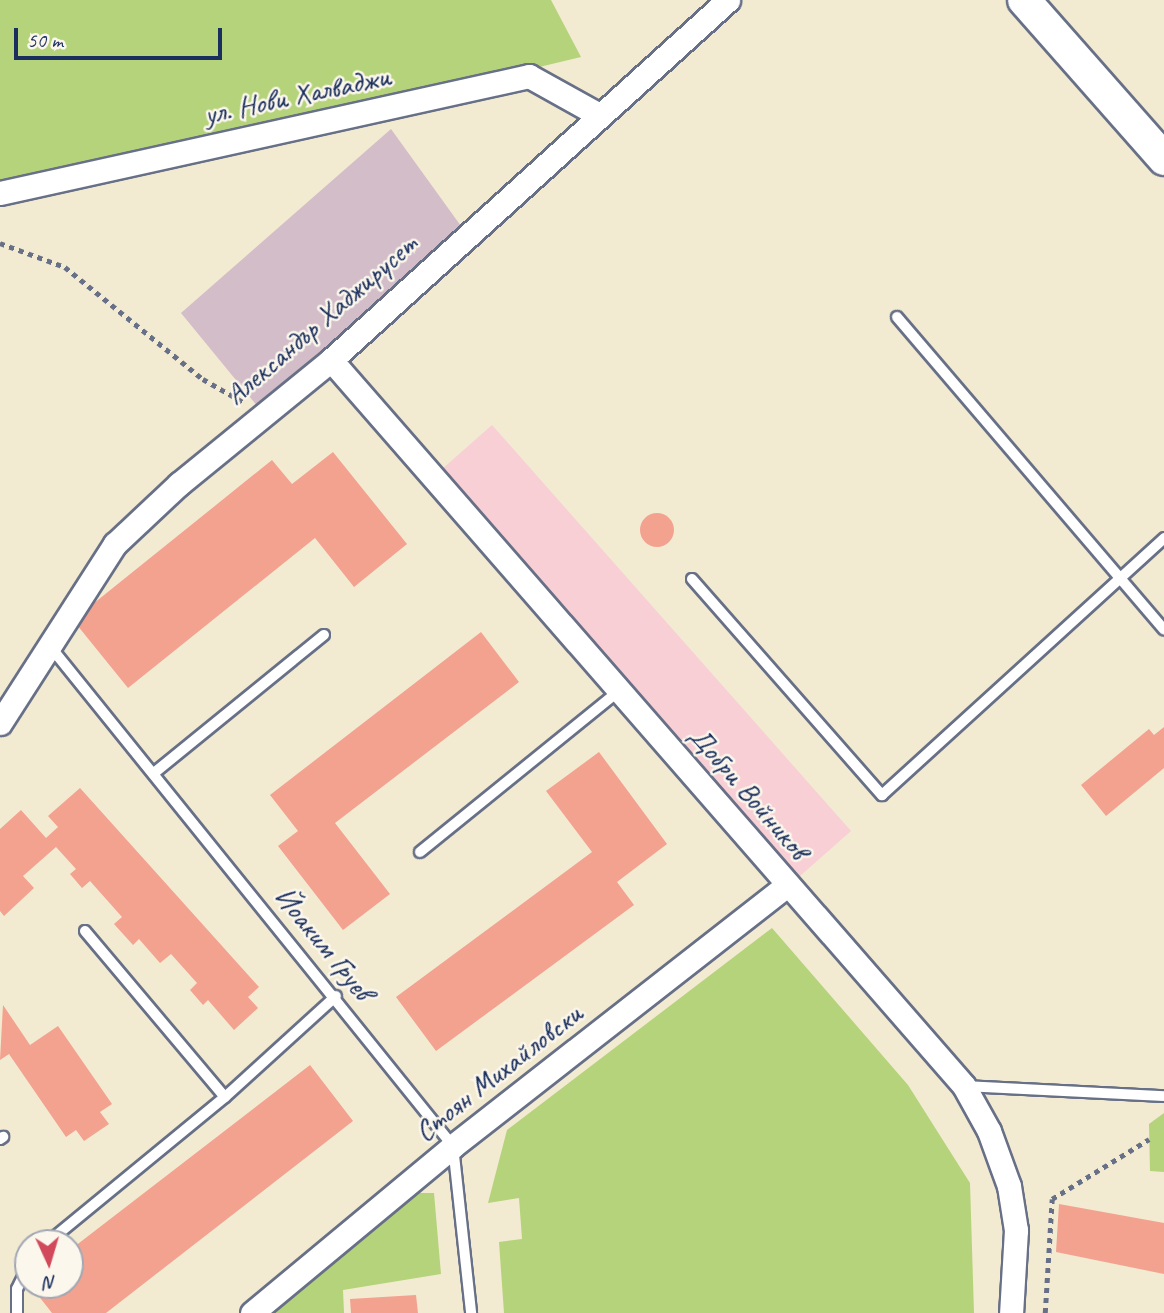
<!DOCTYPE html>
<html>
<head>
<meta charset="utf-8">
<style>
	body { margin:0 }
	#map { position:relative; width:1164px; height:1313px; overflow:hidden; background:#f3ead2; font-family:Caveat,sans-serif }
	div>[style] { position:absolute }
	.built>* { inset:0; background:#f7cfd5 }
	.industrial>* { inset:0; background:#d2bdc8 }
	.green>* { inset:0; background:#b5d37a }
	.building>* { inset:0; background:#f3a28f }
	.round { border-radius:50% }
	.path>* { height:4.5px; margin-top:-2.25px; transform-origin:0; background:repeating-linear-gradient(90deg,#677087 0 5px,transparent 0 10px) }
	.roads { filter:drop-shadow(2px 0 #677087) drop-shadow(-2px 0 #677087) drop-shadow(0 2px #677087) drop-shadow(0 -2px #677087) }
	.service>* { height:10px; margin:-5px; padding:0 5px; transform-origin:5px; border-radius:5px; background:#fff }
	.minor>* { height:23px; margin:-11.5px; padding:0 11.5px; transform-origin:11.5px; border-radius:11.5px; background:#fff }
	.secondary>* { height:32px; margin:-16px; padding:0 16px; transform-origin:16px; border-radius:16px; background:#fff }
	span { translate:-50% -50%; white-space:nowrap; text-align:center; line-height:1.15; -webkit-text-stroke:5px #fbf7ec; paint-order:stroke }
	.street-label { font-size:30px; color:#1b2f5e }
	.north { position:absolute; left:14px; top:1229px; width:70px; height:70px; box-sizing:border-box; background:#fbf7ec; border:2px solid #a1a7b3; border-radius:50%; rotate:176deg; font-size:19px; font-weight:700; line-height:28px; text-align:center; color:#1b2f5e }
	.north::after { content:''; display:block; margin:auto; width:24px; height:32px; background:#d1495b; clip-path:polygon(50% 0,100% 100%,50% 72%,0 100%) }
	.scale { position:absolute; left:14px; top:28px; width:208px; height:32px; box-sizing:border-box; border:4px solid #1b2f5e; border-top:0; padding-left:9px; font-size:21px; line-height:24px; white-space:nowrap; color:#1b2f5e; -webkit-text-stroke:5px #fbf7ec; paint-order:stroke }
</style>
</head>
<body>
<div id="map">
	<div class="built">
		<i style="clip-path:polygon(492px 425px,851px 831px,800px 876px,441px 470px)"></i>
	</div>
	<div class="industrial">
		<i style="clip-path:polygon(391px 129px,466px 233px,263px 413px,181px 313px)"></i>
	</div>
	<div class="green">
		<i style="clip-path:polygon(0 0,551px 0,581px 57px,0 196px)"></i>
		<i style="clip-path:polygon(772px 928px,908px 1085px,970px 1183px,974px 1313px,504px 1313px,499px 1242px,522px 1239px,519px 1198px,488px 1203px,507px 1130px)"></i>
		<i style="clip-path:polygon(1164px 1113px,1164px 1172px,1150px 1171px,1149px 1124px)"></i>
		<i style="clip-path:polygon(414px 1193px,434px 1193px,441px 1274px,343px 1290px,344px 1313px,256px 1313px)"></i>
	</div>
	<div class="building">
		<i style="clip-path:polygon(333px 452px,407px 544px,354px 587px,315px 538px,128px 688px,73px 620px,272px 460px,292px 484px)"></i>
		<i class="round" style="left:640px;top:513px;width:34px;height:34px"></i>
		<i style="clip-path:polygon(481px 632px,519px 682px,335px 823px,390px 894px,343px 930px,278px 846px,298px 831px,270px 795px)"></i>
		<i style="clip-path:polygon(1164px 727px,1164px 768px,1106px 816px,1081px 785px,1149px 729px,1154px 735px)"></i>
		<i style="clip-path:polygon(599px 752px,667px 844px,617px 882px,634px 905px,436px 1051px,396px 997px,592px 852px,546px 791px)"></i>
		<i style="clip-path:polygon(80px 788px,259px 987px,248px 997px,258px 1008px,234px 1030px,208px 1000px,203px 1005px,190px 990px,197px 983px,171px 954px,160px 963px,139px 939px,133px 945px,114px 924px,122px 917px,90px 881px,82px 888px,70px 874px,76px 869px,56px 847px,23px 876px,34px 888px,4px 916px,0 911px,0 829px,21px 810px,46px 838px,58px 827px,48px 816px)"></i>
		<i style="clip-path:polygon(3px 1005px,30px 1045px,58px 1026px,112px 1104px,100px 1112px,109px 1124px,84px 1141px,76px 1130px,66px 1137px,9px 1054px,0 1060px)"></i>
		<i style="clip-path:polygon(310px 1065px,353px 1121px,106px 1313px,52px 1313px,30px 1285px,70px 1285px,70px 1250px)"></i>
		<i style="clip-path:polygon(1059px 1204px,1164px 1223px,1164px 1274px,1056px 1252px)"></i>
		<i style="clip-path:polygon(416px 1295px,418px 1313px,351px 1313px,350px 1299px)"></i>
	</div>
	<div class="path">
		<i style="left:0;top:243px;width:69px;rotate:20.3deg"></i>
		<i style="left:65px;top:267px;width:178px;rotate:39.1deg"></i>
		<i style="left:203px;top:379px;width:46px;rotate:29.9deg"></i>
		<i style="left:1045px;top:1313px;width:114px;rotate:-86.5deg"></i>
		<i style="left:1052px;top:1199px;width:114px;rotate:-31.7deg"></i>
	</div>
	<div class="roads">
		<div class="service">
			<i style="left:897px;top:317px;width:411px;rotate:49.5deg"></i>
			<i style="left:692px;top:579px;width:288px;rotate:48.7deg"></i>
			<i style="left:882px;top:795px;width:382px;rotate:-42.3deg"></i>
			<i style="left:49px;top:645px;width:644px;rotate:51.12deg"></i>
			<i style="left:453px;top:1146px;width:168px;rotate:83.8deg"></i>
			<i style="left:154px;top:773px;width:219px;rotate:-39.1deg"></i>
			<i style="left:420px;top:852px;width:257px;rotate:-39deg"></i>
			<i style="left:85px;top:931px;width:217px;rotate:49.9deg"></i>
			<i style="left:964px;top:1086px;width:200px;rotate:2.9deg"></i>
			<i style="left:0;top:1139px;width:4px;rotate:-34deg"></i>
			<i style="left:47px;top:1243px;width:230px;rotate:-39.4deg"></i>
			<i style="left:225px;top:1097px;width:150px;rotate:-42.3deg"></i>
			<i style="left:17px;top:1313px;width:24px;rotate:-90deg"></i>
			<i style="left:17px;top:1289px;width:25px;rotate:-64deg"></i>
		</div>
		<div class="minor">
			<i style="left:0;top:193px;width:542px;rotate:-12.47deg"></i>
			<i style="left:529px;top:76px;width:80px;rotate:29.1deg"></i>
			<i style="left:331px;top:360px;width:963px;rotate:48.91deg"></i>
			<i style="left:964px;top:1086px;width:51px;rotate:60.9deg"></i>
			<i style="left:989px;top:1131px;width:59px;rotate:70deg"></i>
			<i style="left:1009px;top:1186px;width:45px;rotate:81deg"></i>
			<i style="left:1016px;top:1230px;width:83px;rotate:93.4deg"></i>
			<i style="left:0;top:723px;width:213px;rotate:-57.3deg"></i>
			<i style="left:115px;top:544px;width:88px;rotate:-43.2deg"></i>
			<i style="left:179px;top:484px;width:196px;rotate:-39.2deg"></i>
			<i style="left:331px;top:360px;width:536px;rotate:-42.2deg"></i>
			<i style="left:252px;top:1313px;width:261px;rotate:-39.7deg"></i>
			<i style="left:453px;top:1146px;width:424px;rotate:-38deg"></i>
		</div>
		<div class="secondary">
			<i style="left:1024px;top:0;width:212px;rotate:48.6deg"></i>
		</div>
	</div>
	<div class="street-label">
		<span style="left:297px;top:95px;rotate:-12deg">ул. Нови Халваджи</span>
		<span style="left:321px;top:319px;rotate:-41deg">Александър Хаджирусет</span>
		<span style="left:749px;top:792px;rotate:49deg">Добри Войников</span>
		<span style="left:324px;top:943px;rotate:51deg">Йоаким Груев</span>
		<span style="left:498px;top:1072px;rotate:-38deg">Стоян Михайловски</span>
	</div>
	<div class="north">N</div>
	<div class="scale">50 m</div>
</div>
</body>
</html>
